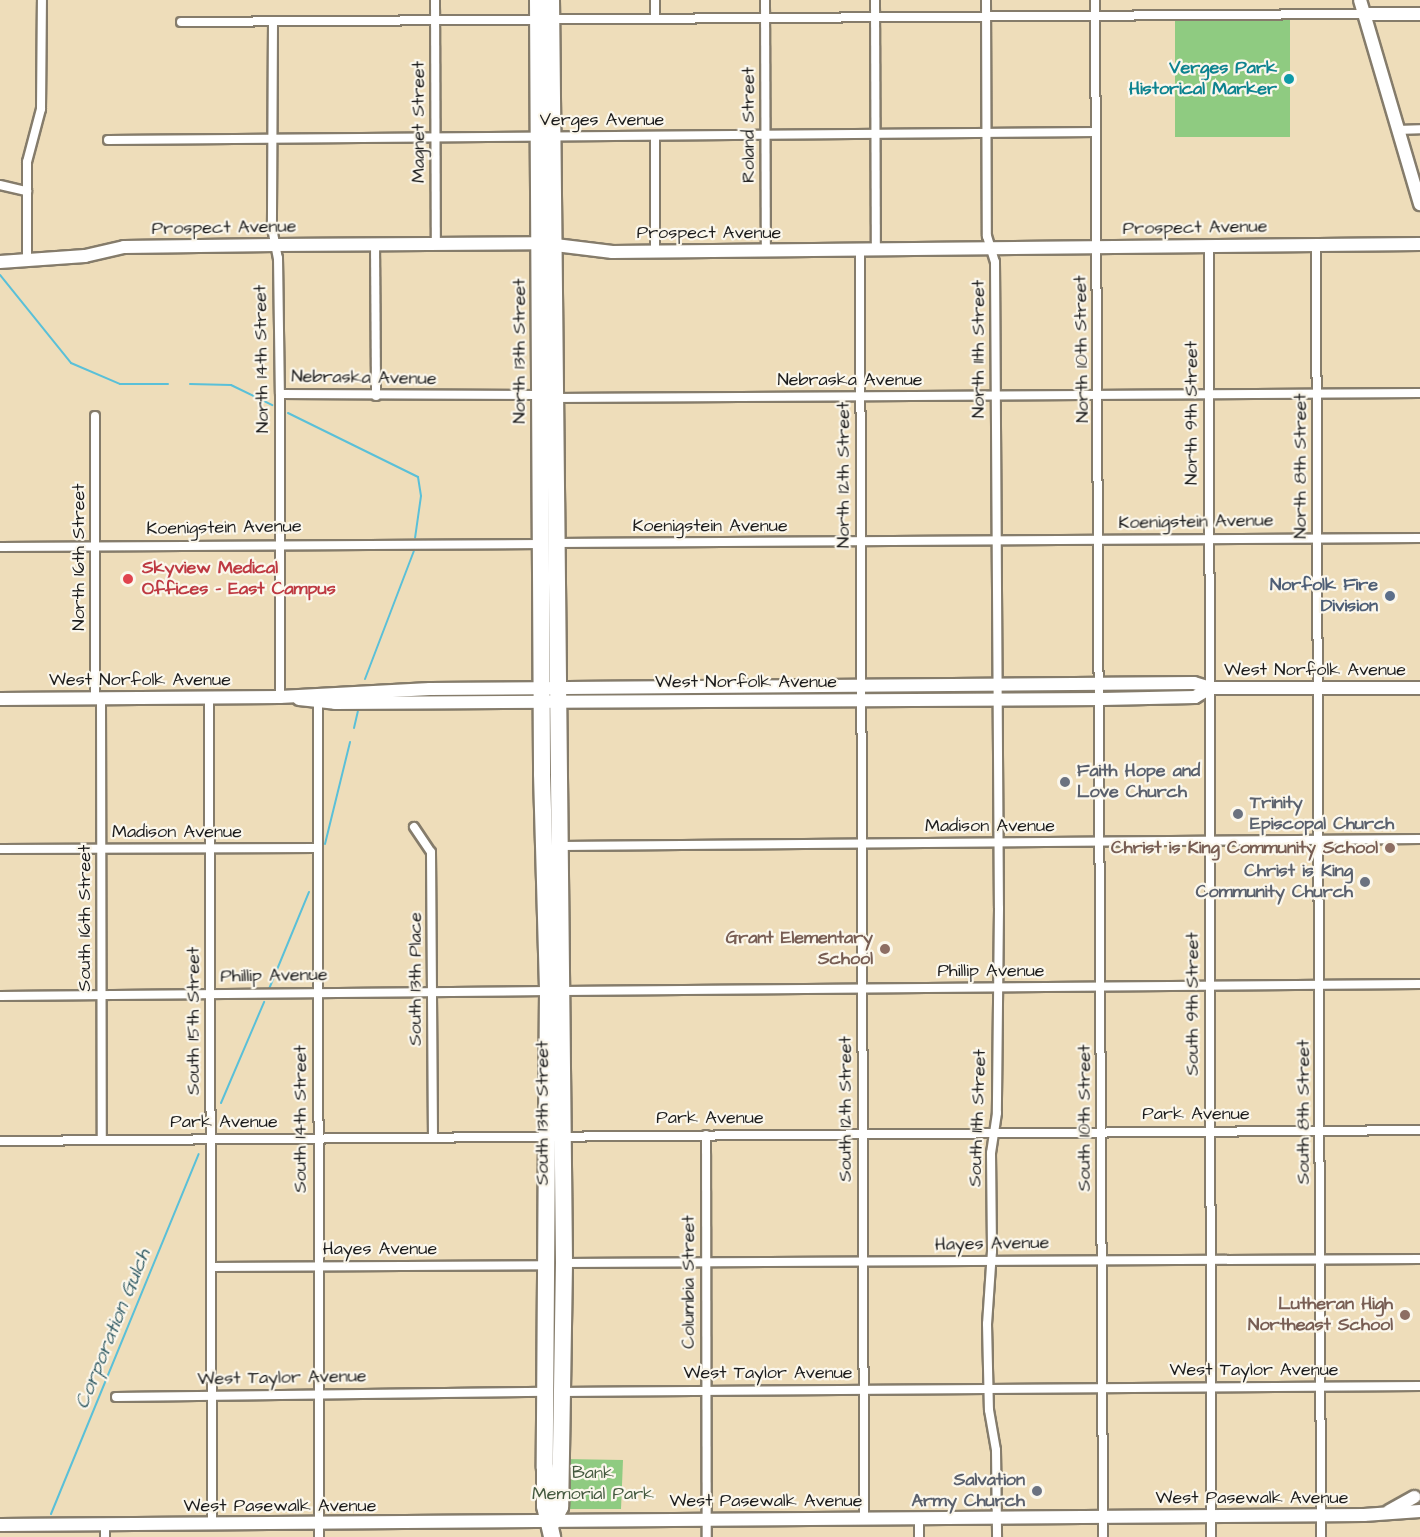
<!DOCTYPE html>
<html>
<head>
<meta charset="utf-8">
<style>
	body { margin:0 }
	#map { position:relative; width:1420px; height:1537px; overflow:hidden; background:#eeddba; font-family:"Architects Daughter",sans-serif }
	div>[style] { position:absolute }
	.green>* { inset:0; background:#8fcb81 }
	.stream>* { height:2px; margin:-1px; padding:0 1px; transform-origin:1px; border-radius:1px; background:#5ac0d8 }
	.roads { filter:drop-shadow(2px 0 #857c6b) drop-shadow(-2px 0 #857c6b) drop-shadow(0 2px #857c6b) drop-shadow(0 -2px #857c6b) }
	.street>* { height:8px; margin:-4px; padding:0 4px; transform-origin:4px; border-radius:4px; background:#fff }
	.secondary>* { height:12px; margin:-6px; padding:0 6px; transform-origin:6px; border-radius:6px; background:#fff }
	.highway>* { height:16px; margin:-8px; padding:0 8px; transform-origin:8px; border-radius:8px; background:#fff }
	.dots>* { width:16px; height:16px; translate:-50% -50%; box-sizing:border-box; border:3px solid #fbf7ec; border-radius:50% }
	span { translate:-50% -50%; white-space:nowrap; text-align:center; line-height:1.15; -webkit-text-stroke:4.5px #fbf7ec; paint-order:stroke }
	.culture-label { font-size:18px; color:#0d838f; font-weight:700 }
	.right { translate:-100% -50%; text-align:right }
	.street-label { font-size:18px; color:#1c1c1c }
	.health-label { font-size:18px; color:#be3a42; font-weight:700 }
	.left { translate:0 -50%; text-align:left }
	.service-label { font-size:18px; color:#4e5e75; font-weight:700 }
	.worship-label { font-size:18px; color:#5b616d; font-weight:700 }
	.education-label { font-size:18px; color:#785e54; font-weight:700 }
	.park-label { font-size:18px; color:#44593f }
	.water-label { font-size:20px; color:#355e67; font-style:italic }
</style>
</head>
<body>
<div id="map">
	<div class="green">
		<i style="clip-path:polygon(1290px 18px,1290px 137px,1175px 137px,1175px 19px)"></i>
		<i style="clip-path:polygon(563px 1459px,623px 1460px,621px 1509px,566px 1509px)"></i>
	</div>
	<div class="stream">
		<i style="left:0;top:275px;width:113px;rotate:51.1deg"></i>
		<i style="left:71px;top:363px;width:53px;rotate:23.2deg"></i>
		<i style="left:120px;top:384px;width:48px"></i>
		<i style="left:190px;top:384px;width:41px;rotate:1.4deg"></i>
		<i style="left:231px;top:385px;width:46px;rotate:26deg"></i>
		<i style="left:288px;top:413px;width:145px;rotate:26.2deg"></i>
		<i style="left:418px;top:477px;width:19px;rotate:81deg"></i>
		<i style="left:421px;top:496px;width:42px;rotate:98.1deg"></i>
		<i style="left:365px;top:679px;width:137px;rotate:-69.1deg"></i>
		<i style="left:354px;top:728px;width:17px;rotate:-77deg"></i>
		<i style="left:325px;top:844px;width:105px;rotate:-76.2deg"></i>
		<i style="left:269px;top:989px;width:105px;rotate:-67.6deg"></i>
		<i style="left:221px;top:1103px;width:110px;rotate:-66.9deg"></i>
		<i style="left:51px;top:1514px;width:389px;rotate:-67.7deg"></i>
	</div>
	<div class="roads">
		<div class="street">
			<i style="left:435px;top:0;width:244px;rotate:89.8deg"></i>
			<i style="left:655px;top:0;width:19px;rotate:90deg"></i>
			<i style="left:765px;top:0;width:251px;rotate:89.8deg"></i>
			<i style="left:875px;top:0;width:250px;rotate:89.8deg"></i>
			<i style="left:986px;top:0;width:236px;rotate:89.8deg"></i>
			<i style="left:987px;top:236px;width:27px;rotate:73deg"></i>
			<i style="left:995px;top:262px;width:646px;rotate:89.65deg"></i>
			<i style="left:999px;top:908px;width:205px;rotate:90.6deg"></i>
			<i style="left:997px;top:1113px;width:40px;rotate:98.5deg"></i>
			<i style="left:991px;top:1153px;width:98px;rotate:89.4deg"></i>
			<i style="left:992px;top:1251px;width:73px;rotate:93.9deg"></i>
			<i style="left:987px;top:1324px;width:86px;rotate:88.7deg"></i>
			<i style="left:989px;top:1410px;width:41px;rotate:80.1deg"></i>
			<i style="left:996px;top:1450px;width:87px;rotate:89.3deg"></i>
			<i style="left:1095px;top:0;width:1537px;rotate:89.7deg"></i>
			<i style="left:181px;top:22px;width:1184px;rotate:-0.39deg"></i>
			<i style="left:273px;top:22px;width:206px;rotate:90.3deg"></i>
			<i style="left:272px;top:228px;width:31px;rotate:79deg"></i>
			<i style="left:278px;top:258px;width:136px;rotate:89.2deg"></i>
			<i style="left:280px;top:394px;width:303px;rotate:90deg"></i>
			<i style="left:1397px;top:130px;width:23px;rotate:-2deg"></i>
			<i style="left:655px;top:136px;width:115px;rotate:90deg"></i>
			<i style="left:108px;top:140px;width:988px;rotate:-0.46deg"></i>
			<i style="left:0;top:185px;width:28px;rotate:13deg"></i>
			<i style="left:375px;top:244px;width:152px;rotate:89.6deg"></i>
			<i style="left:1316px;top:245px;width:1292px;rotate:89.78deg"></i>
			<i style="left:1209px;top:246px;width:1291px;rotate:89.91deg"></i>
			<i style="left:860px;top:250px;width:1269px;rotate:89.82deg"></i>
			<i style="left:27px;top:260px;width:98px;rotate:-90deg"></i>
			<i style="left:27px;top:162px;width:55px;rotate:-75.2deg"></i>
			<i style="left:41px;top:109px;width:109px;rotate:-89.5deg"></i>
			<i style="left:280px;top:394px;width:260px;rotate:0.2deg"></i>
			<i style="left:553px;top:398px;width:867px;rotate:-0.33deg"></i>
			<i style="left:95px;top:416px;width:282px;rotate:90deg"></i>
			<i style="left:555px;top:543px;width:865px;rotate:-0.33deg"></i>
			<i style="left:0;top:547px;width:543px;rotate:-0.32deg"></i>
			<i style="left:209px;top:697px;width:828px;rotate:89.79deg"></i>
			<i style="left:101px;top:698px;width:441px;rotate:89.9deg"></i>
			<i style="left:318px;top:702px;width:835px;rotate:89.93deg"></i>
			<i style="left:414px;top:827px;width:30px;rotate:56deg"></i>
			<i style="left:431px;top:852px;width:284px;rotate:89.6deg"></i>
			<i style="left:560px;top:846px;width:860px;rotate:-0.47deg"></i>
			<i style="left:0;top:849px;width:317px;rotate:-0.2deg"></i>
			<i style="left:563px;top:991px;width:857px;rotate:-0.47deg"></i>
			<i style="left:0;top:996px;width:548px;rotate:-0.52deg"></i>
			<i style="left:706px;top:1135px;width:402px;rotate:89.9deg"></i>
			<i style="left:0;top:1141px;width:1420px;rotate:-0.44deg"></i>
			<i style="left:564px;top:1263px;width:856px;rotate:-0.27deg"></i>
			<i style="left:211px;top:1267px;width:337px;rotate:-0.3deg"></i>
			<i style="left:560px;top:1392px;width:860px;rotate:-0.4deg"></i>
			<i style="left:116px;top:1397px;width:431px;rotate:-0.7deg"></i>
			<i style="left:105px;top:1537px;width:12px;rotate:-90deg"></i>
			<i style="left:919px;top:1537px;width:18px;rotate:-90deg"></i>
		</div>
		<div class="secondary">
			<i style="left:1360px;top:0;width:213px;rotate:73.6deg"></i>
			<i style="left:1365px;top:14px;width:55px"></i>
			<i style="left:0;top:262px;width:85px;rotate:-4deg"></i>
			<i style="left:85px;top:256px;width:40px;rotate:-13deg"></i>
			<i style="left:124px;top:247px;width:151px;rotate:-0.8deg"></i>
			<i style="left:275px;top:245px;width:264px;rotate:-0.4deg"></i>
			<i style="left:539px;top:243px;width:74px;rotate:7deg"></i>
			<i style="left:612px;top:252px;width:808px;rotate:-0.57deg"></i>
			<i style="left:0;top:699px;width:280px;rotate:-0.4deg"></i>
			<i style="left:280px;top:697px;width:150px;rotate:-3.1deg"></i>
			<i style="left:430px;top:689px;width:764px;rotate:-0.45deg"></i>
			<i style="left:1194px;top:683px;width:17px;rotate:17deg"></i>
			<i style="left:1210px;top:688px;width:210px"></i>
			<i style="left:299px;top:699px;width:36px;rotate:6deg"></i>
			<i style="left:335px;top:703px;width:767px;rotate:-0.3deg"></i>
			<i style="left:1102px;top:699px;width:93px;rotate:-1.2deg"></i>
			<i style="left:1195px;top:697px;width:17px;rotate:-31deg"></i>
			<i style="left:1389px;top:1511px;width:29px;rotate:-29deg"></i>
			<i style="left:0;top:1525px;width:1364px;rotate:-0.42deg"></i>
			<i style="left:1364px;top:1515px;width:56px;rotate:-4.1deg"></i>
		</div>
		<div class="highway">
			<i style="left:538px;top:0;width:774px;rotate:89.7deg"></i>
			<i style="left:542px;top:774px;width:217px;rotate:88.4deg"></i>
			<i style="left:548px;top:991px;width:477px;rotate:90.4deg"></i>
			<i style="left:545px;top:1468px;width:38px;rotate:90deg"></i>
			<i style="left:545px;top:1506px;width:32px;rotate:77deg"></i>
			<i style="left:551px;top:0;width:1263px;rotate:89.41deg"></i>
			<i style="left:564px;top:1263px;width:244px;rotate:90.9deg"></i>
			<i style="left:560px;top:1507px;width:18px;rotate:117deg"></i>
		</div>
	</div>
	<div class="dots">
		<i style="left:1289px;top:79px;background:#0f9aa8"></i>
		<i style="left:128px;top:579px;background:#e0444e"></i>
		<i style="left:1390px;top:596px;background:#5c6f8a"></i>
		<i style="left:1065px;top:782px;background:#6b7280"></i>
		<i style="left:1238px;top:814px;background:#6b7280"></i>
		<i style="left:1390px;top:848px;background:#8d6e63"></i>
		<i style="left:1365px;top:882px;background:#6b7280"></i>
		<i style="left:885px;top:949px;background:#8d6e63"></i>
		<i style="left:1405px;top:1315px;background:#8d6e63"></i>
		<i style="left:1037px;top:1491px;background:#6b7280"></i>
	</div>
	<div class="culture-label">
		<span class="right" style="left:1277px;top:79px">Verges Park<br>Historical Marker</span>
	</div>
	<div class="street-label">
		<span style="left:602px;top:120px">Verges Avenue</span>
		<span style="left:419px;top:122px;rotate:-90deg">Magnet Street</span>
		<span style="left:749px;top:125px;rotate:-90deg">Roland Street</span>
		<span style="left:224px;top:228px;rotate:-1deg">Prospect Avenue</span>
		<span style="left:1195px;top:228px;rotate:-1deg">Prospect Avenue</span>
		<span style="left:709px;top:233px">Prospect Avenue</span>
		<span style="left:979px;top:349px;rotate:-90deg">North 11th Street</span>
		<span style="left:1082px;top:349px;rotate:-91deg">North 10th Street</span>
		<span style="left:520px;top:351px;rotate:-90deg">North 13th Street</span>
		<span style="left:262px;top:359px;rotate:-91deg">North 14th Street</span>
		<span style="left:364px;top:378px;rotate:1deg">Nebraska Avenue</span>
		<span style="left:850px;top:380px">Nebraska Avenue</span>
		<span style="left:1192px;top:413px;rotate:-90deg">North 9th Street</span>
		<span style="left:1301px;top:466px;rotate:-90deg">North 8th Street</span>
		<span style="left:844px;top:475px;rotate:-90deg">North 12th Street</span>
		<span style="left:1196px;top:522px;rotate:-1deg">Koenigstein Avenue</span>
		<span style="left:710px;top:526px">Koenigstein Avenue</span>
		<span style="left:224px;top:528px;rotate:-1deg">Koenigstein Avenue</span>
		<span style="left:79px;top:557px;rotate:-90deg">North 16th Street</span>
		<span style="left:1315px;top:670px">West Norfolk Avenue</span>
		<span style="left:140px;top:680px">West Norfolk Avenue</span>
		<span style="left:746px;top:682px">West Norfolk Avenue</span>
		<span style="left:990px;top:826px">Madison Avenue</span>
		<span style="left:177px;top:832px">Madison Avenue</span>
		<span style="left:85px;top:918px;rotate:-90deg">South 16th Street</span>
		<span style="left:991px;top:971px">Phillip Avenue</span>
		<span style="left:274px;top:976px;rotate:-1deg">Phillip Avenue</span>
		<span style="left:416px;top:979px;rotate:-90deg">South 13th Place</span>
		<span style="left:1193px;top:1004px;rotate:-90deg">South 9th Street</span>
		<span style="left:194px;top:1021px;rotate:-90deg">South 15th Street</span>
		<span style="left:846px;top:1109px;rotate:-90deg">South 12th Street</span>
		<span style="left:1304px;top:1112px;rotate:-90deg">South 8th Street</span>
		<span style="left:543px;top:1113px;rotate:-90deg">South 13th Street</span>
		<span style="left:1196px;top:1114px">Park Avenue</span>
		<span style="left:710px;top:1118px">Park Avenue</span>
		<span style="left:978px;top:1118px;rotate:-88deg">South 11th Street</span>
		<span style="left:1085px;top:1118px;rotate:-90deg">South 10th Street</span>
		<span style="left:301px;top:1119px;rotate:-90deg">South 14th Street</span>
		<span style="left:224px;top:1122px">Park Avenue</span>
		<span style="left:992px;top:1244px;rotate:-1deg">Hayes Avenue</span>
		<span style="left:380px;top:1249px">Hayes Avenue</span>
		<span style="left:689px;top:1282px;rotate:-90deg">Columbia Street</span>
		<span style="left:1254px;top:1370px">West Taylor Avenue</span>
		<span style="left:768px;top:1373px">West Taylor Avenue</span>
		<span style="left:282px;top:1378px;rotate:-1deg">West Taylor Avenue</span>
		<span style="left:1252px;top:1498px">West Pasewalk Avenue</span>
		<span style="left:766px;top:1501px">West Pasewalk Avenue</span>
		<span style="left:280px;top:1506px">West Pasewalk Avenue</span>
	</div>
	<div class="health-label">
		<span class="left" style="left:142px;top:579px">Skyview Medical<br>Offices - East Campus</span>
	</div>
	<div class="service-label">
		<span class="right" style="left:1378px;top:596px">Norfolk Fire<br>Division</span>
	</div>
	<div class="worship-label">
		<span class="left" style="left:1077px;top:782px">Faith Hope and<br>Love Church</span>
		<span class="left" style="left:1250px;top:814px">Trinity<br>Episcopal Church</span>
		<span class="right" style="left:1353px;top:882px">Christ is King<br>Community Church</span>
		<span class="right" style="left:1025px;top:1491px">Salvation<br>Army Church</span>
	</div>
	<div class="education-label">
		<span class="right" style="left:1378px;top:848px">Christ is King Community School</span>
		<span class="right" style="left:873px;top:949px">Grant Elementary<br>School</span>
		<span class="right" style="left:1393px;top:1315px">Lutheran High<br>Northeast School</span>
	</div>
	<div class="park-label">
		<span style="left:593px;top:1484px">Bank<br>Memorial Park</span>
	</div>
	<div class="water-label">
		<span style="left:113px;top:1329px;rotate:-68deg">Corporation Gulch</span>
	</div>
</div>
</body>
</html>
